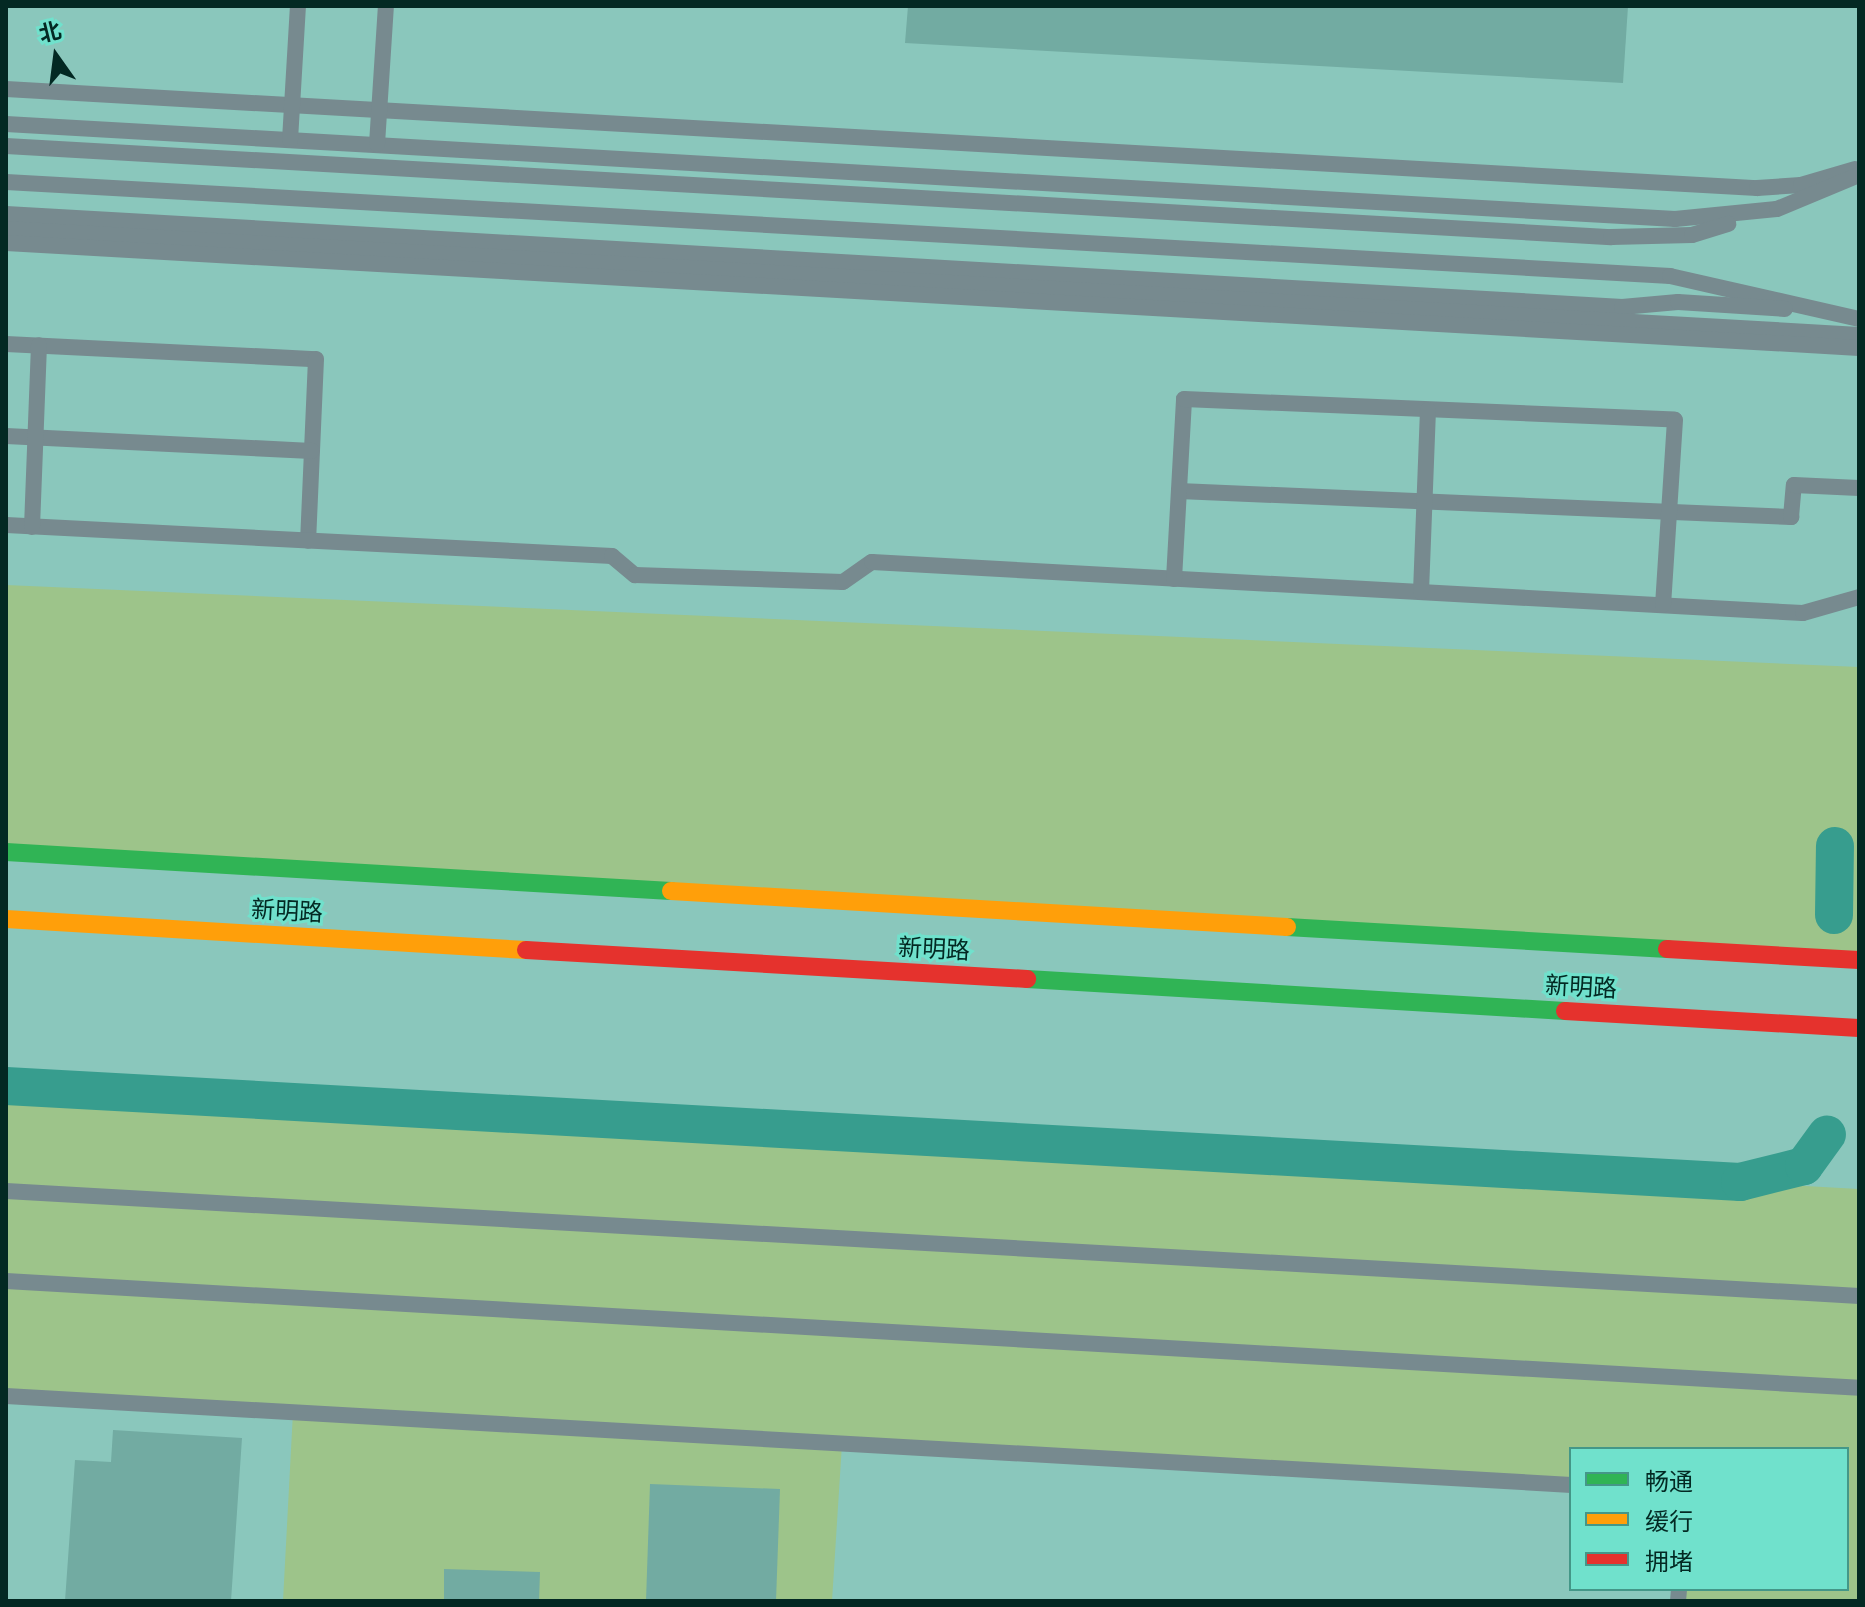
<!DOCTYPE html>
<html>
<head>
<meta charset="utf-8">
<style>
	body { margin:0 }
	#map { position:relative; width:1865px; height:1607px; overflow:hidden; background:#8ac7bc; font-family:Rubik,"Noto Sans SC",sans-serif }
	div>[style] { position:absolute }
	.green>* { inset:0; background:#9dc48a }
	.canal>* { height:38px; margin:-19px; padding:0 19px; transform-origin:19px; border-radius:19px; background:#379d8e }
	.building>* { inset:0; background:#72aba2 }
	.lane>* { height:16px; margin:-8px; padding:0 8px; transform-origin:8px; border-radius:8px; background:#778a8f }
	.fast>* { height:18px; margin:-9px; padding:0 9px; transform-origin:9px; border-radius:9px; background:#30b455 }
	.slow>* { height:18px; margin:-9px; padding:0 9px; transform-origin:9px; border-radius:9px; background:#ff9f0a }
	.jam>* { height:18px; margin:-9px; padding:0 9px; transform-origin:9px; border-radius:9px; background:#e5322d }
	span { translate:-50% -50%; white-space:nowrap; text-align:center; line-height:1.15; -webkit-text-stroke:6px #70e1cc; paint-order:stroke }
	.street-label { font-size:24px; color:#032923 }
	.frame { position:absolute; inset:0; border:8px solid #032923; pointer-events:none }
	.legend { position:absolute; left:1569px; top:1447px; width:280px; height:144px; box-sizing:border-box; background:#70e1cc; border:2px solid #449788; margin:0; padding:10px 14px; list-style:none; font-size:24px; color:#032923 }
	.legend li { display:flex; align-items:center; gap:16px; height:40px }
	.legend b { width:40px; border:2px solid #449788 }
	.north { position:absolute; left:16px; top:16px; width:80px; height:80px; -webkit-text-stroke:6px #70e1cc; paint-order:stroke; rotate:346deg; font-size:22px; font-weight:700; line-height:32px; text-align:center; color:#032923 }
	.north::after { content:''; display:block; margin:auto; width:28px; height:36px; background:#032923; clip-path:polygon(50% 0,100% 100%,50% 72%,0 100%) }
</style>
</head>
<body>
<div id="map">
	<div class="green">
		<i style="clip-path:polygon(6px 585px,1859px 667px,1859px 959px,6px 846px)"></i>
		<i style="clip-path:polygon(6px 1086px,1859px 1189px,1859px 1601px,1678px 1601px,1679px 1589px,1847px 1589px,1847px 1449px,1571px 1449px,1571px 1485px,842px 1444px,832px 1601px,283px 1601px,293px 1412px,6px 1396px)"></i>
	</div>
	<div class="canal">
		<i style="left:1834px;top:915px;width:69px;rotate:-89.2deg"></i>
		<i style="left:6px;top:1086px;width:1737px;rotate:3.17deg"></i>
		<i style="left:1740px;top:1182px;width:66px;rotate:-14deg"></i>
		<i style="left:1804px;top:1166px;width:39px;rotate:-54deg"></i>
	</div>
	<div class="building">
		<i style="clip-path:polygon(908px 6px,1628px 6px,1623px 83px,905px 43px)"></i>
		<i style="clip-path:polygon(113px 1430px,242px 1438px,231px 1601px,65px 1601px,75px 1460px,111px 1462px)"></i>
		<i style="clip-path:polygon(650px 1484px,780px 1489px,776px 1601px,646px 1601px)"></i>
		<i style="clip-path:polygon(444px 1569px,540px 1572px,539px 1601px,444px 1601px)"></i>
	</div>
	<div class="lane">
		<i style="left:6px;top:89px;width:1754px;rotate:3.24deg"></i>
		<i style="left:1757px;top:188px;width:44px;rotate:-3.9deg"></i>
		<i style="left:1801px;top:185px;width:56px;rotate:-16.5deg"></i>
		<i style="left:6px;top:124px;width:1672px;rotate:3.26deg"></i>
		<i style="left:1675px;top:219px;width:102px;rotate:-5.6deg"></i>
		<i style="left:1777px;top:209px;width:89px;rotate:-22.5deg"></i>
		<i style="left:290px;top:140px;width:134px;rotate:-86.6deg"></i>
		<i style="left:377px;top:144px;width:138px;rotate:-86.3deg"></i>
		<i style="left:6px;top:146px;width:1608px;rotate:3.25deg"></i>
		<i style="left:1611px;top:237px;width:81px;rotate:-1.4deg"></i>
		<i style="left:1692px;top:235px;width:38px;rotate:-17deg"></i>
		<i style="left:6px;top:182px;width:1667px;rotate:3.23deg"></i>
		<i style="left:1670px;top:276px;width:194px;rotate:12.8deg"></i>
		<i style="left:6px;top:214px;width:1619px;rotate:3.29deg"></i>
		<i style="left:1622px;top:307px;width:56px;rotate:-5.1deg"></i>
		<i style="left:1678px;top:302px;width:107px;rotate:3.7deg"></i>
		<i style="left:6px;top:229px;width:1856px;rotate:3.27deg"></i>
		<i style="left:6px;top:243px;width:1856px;rotate:3.24deg"></i>
		<i style="left:6px;top:344px;width:310px;rotate:2.8deg"></i>
		<i style="left:316px;top:359px;width:182px;rotate:92.5deg"></i>
		<i style="left:6px;top:436px;width:306px;rotate:2.8deg"></i>
		<i style="left:1179px;top:491px;width:613px;rotate:2.43deg"></i>
		<i style="left:1791px;top:517px;width:32px;rotate:-85deg"></i>
		<i style="left:1794px;top:485px;width:65px;rotate:2.6deg"></i>
		<i style="left:6px;top:525px;width:607px;rotate:2.93deg"></i>
		<i style="left:612px;top:556px;width:30px;rotate:40deg"></i>
		<i style="left:635px;top:575px;width:208px;rotate:1.9deg"></i>
		<i style="left:843px;top:582px;width:35px;rotate:-35deg"></i>
		<i style="left:872px;top:562px;width:932px;rotate:3.14deg"></i>
		<i style="left:1803px;top:613px;width:58px;rotate:-15.9deg"></i>
		<i style="left:32px;top:527px;width:182px;rotate:-87.8deg"></i>
		<i style="left:1174px;top:579px;width:180px;rotate:-86.8deg"></i>
		<i style="left:1184px;top:399px;width:491px;rotate:2.4deg"></i>
		<i style="left:1675px;top:420px;width:185px;rotate:93.7deg"></i>
		<i style="left:1421px;top:592px;width:182px;rotate:-87.8deg"></i>
		<i style="left:6px;top:1191px;width:1856px;rotate:3.24deg"></i>
		<i style="left:6px;top:1281px;width:1856px;rotate:3.3deg"></i>
		<i style="left:6px;top:1396px;width:1568px;rotate:3.25deg"></i>
		<i style="left:1678px;top:1601px;width:12px;rotate:-85deg"></i>
	</div>
	<div class="fast">
		<i style="left:6px;top:852px;width:666px;rotate:3.36deg"></i>
		<i style="left:1287px;top:927px;width:381px;rotate:3.3deg"></i>
		<i style="left:1027px;top:979px;width:539px;rotate:3.4deg"></i>
	</div>
	<div class="slow">
		<i style="left:671px;top:891px;width:617px;rotate:3.34deg"></i>
		<i style="left:6px;top:919px;width:521px;rotate:3.41deg"></i>
	</div>
	<div class="jam">
		<i style="left:1667px;top:949px;width:192px;rotate:3.3deg"></i>
		<i style="left:526px;top:950px;width:502px;rotate:3.31deg"></i>
		<i style="left:1565px;top:1011px;width:294px;rotate:3.3deg"></i>
	</div>
	<div class="street-label">
		<span style="left:287px;top:912px;rotate:3deg">新明路</span>
		<span style="left:934px;top:950px;rotate:3deg">新明路</span>
		<span style="left:1581px;top:988px;rotate:3deg">新明路</span>
	</div>
	<div class="frame"></div>
	<ul class="legend">
	<li><b style="height:10px;background:#30b455"></b>畅通</li>
	<li><b style="height:10px;background:#ff9f0a"></b>缓行</li>
	<li><b style="height:10px;background:#e5322d"></b>拥堵</li>
	</ul>
	<div class="north">北</div>
</div>
</body>
</html>
